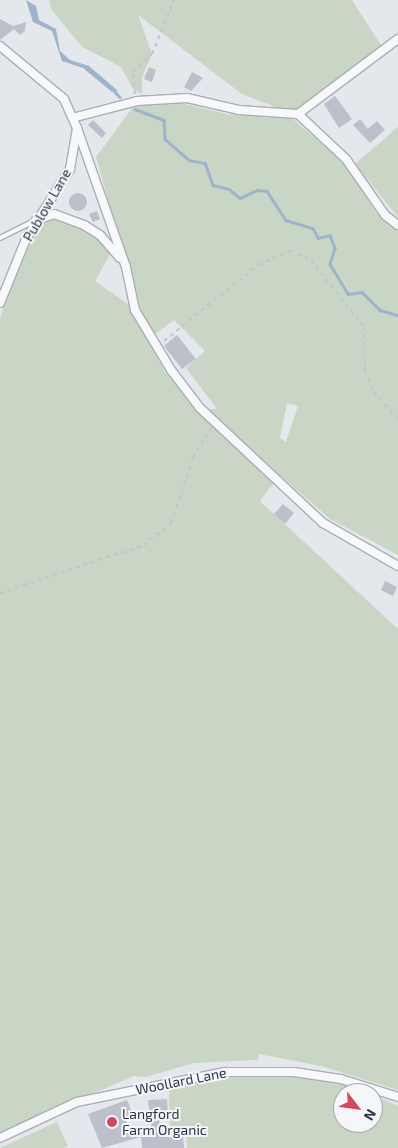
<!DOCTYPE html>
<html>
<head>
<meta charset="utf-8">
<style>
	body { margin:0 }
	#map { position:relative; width:398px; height:1148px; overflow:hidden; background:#e4e7ec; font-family:"Exo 2",sans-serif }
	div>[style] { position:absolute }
	.green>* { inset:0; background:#c9d6c5 }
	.water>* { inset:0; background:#9fb4cc }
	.stream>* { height:2.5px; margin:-1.25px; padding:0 1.25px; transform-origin:1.25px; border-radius:1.25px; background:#9fb4cc }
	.building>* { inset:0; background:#bbc0ca }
	.round { border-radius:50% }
	.path>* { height:2px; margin-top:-1px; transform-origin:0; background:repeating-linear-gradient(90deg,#c2c5cb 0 4px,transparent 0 8px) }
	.roads { filter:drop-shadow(1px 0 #a9aeb7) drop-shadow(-1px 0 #a9aeb7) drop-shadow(0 1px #a9aeb7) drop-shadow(0 -1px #a9aeb7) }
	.service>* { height:4px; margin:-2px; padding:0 2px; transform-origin:2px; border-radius:2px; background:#f7f8fa }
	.minor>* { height:8px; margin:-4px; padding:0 4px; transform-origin:4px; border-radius:4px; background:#f7f8fa }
	.dots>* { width:14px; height:14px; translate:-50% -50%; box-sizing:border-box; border:2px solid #f4f6f9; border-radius:50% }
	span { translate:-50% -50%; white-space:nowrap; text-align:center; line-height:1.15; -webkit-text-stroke:4px #f4f6f9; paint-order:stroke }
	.street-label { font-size:14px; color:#2b3445 }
	.poi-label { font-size:14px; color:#2b3445 }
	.left { translate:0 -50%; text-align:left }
	.north { position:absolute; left:333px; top:1083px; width:50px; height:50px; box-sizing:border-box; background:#f4f6f9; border:1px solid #a4a8b1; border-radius:50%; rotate:120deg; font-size:14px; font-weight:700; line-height:20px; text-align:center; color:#2b3445 }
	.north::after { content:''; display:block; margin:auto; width:18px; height:22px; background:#d1495b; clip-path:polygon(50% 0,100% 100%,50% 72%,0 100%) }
</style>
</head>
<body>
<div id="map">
	<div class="green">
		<i style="clip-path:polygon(49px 0,352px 0,382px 47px,296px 110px,286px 111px,242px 94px,138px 15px,152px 54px,142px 77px,142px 94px,133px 89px,121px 67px,82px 47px,51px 9px)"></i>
		<i style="clip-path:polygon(evenodd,172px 101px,227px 114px,293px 119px,344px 163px,377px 214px,398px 230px,398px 555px,330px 519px,280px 475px,260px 501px,398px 629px,398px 1090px,321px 1066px,259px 1054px,258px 1060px,194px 1063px,146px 1077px,134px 1076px,0 1133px,0 319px,8px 290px,40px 224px,53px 218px,72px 222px,91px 232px,112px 251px,95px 281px,129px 305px,165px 372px,197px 410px,217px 409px,186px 368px,205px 351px,174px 320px,155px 334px,138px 307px,96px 157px,133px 107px,172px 101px,287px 403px,298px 406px,286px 442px,280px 438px,287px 403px)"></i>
		<i style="clip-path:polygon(398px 127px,398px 217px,355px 164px)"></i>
		<i style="clip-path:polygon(228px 1076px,294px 1076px,346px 1084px,368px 1093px,343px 1093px,343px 1123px,373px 1123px,373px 1095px,398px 1106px,398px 1148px,187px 1148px,186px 1132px,170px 1132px,169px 1085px)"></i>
		<i style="clip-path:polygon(57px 1122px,68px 1146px,64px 1148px,0 1148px)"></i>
	</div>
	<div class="water">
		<i style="clip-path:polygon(26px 0,36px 6px,39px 20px,56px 29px,60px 51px,70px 60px,89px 66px,118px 91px,112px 92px,83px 68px,62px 61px,52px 31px,33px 22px)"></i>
	</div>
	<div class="stream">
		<i style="left:115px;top:92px;width:7px;rotate:45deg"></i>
		<i style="left:135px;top:109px;width:31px;rotate:21deg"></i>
		<i style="left:164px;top:120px;width:19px;rotate:87deg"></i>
		<i style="left:165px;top:139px;width:32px;rotate:41deg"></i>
		<i style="left:189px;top:160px;width:16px;rotate:11deg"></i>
		<i style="left:205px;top:163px;width:23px;rotate:70deg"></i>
		<i style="left:213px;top:185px;width:16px;rotate:14deg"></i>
		<i style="left:229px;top:189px;width:14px;rotate:39deg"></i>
		<i style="left:240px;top:198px;width:19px;rotate:-25deg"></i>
		<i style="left:257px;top:190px;width:10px;rotate:6deg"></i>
		<i style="left:267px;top:191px;width:35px;rotate:57deg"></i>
		<i style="left:286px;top:220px;width:28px;rotate:17deg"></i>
		<i style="left:313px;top:228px;width:11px;rotate:63deg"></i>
		<i style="left:318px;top:238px;width:12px;rotate:-14deg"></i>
		<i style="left:330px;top:235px;width:14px;rotate:69deg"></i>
		<i style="left:335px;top:248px;width:17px;rotate:107deg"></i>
		<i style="left:330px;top:264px;width:35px;rotate:59deg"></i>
		<i style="left:348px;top:294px;width:14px;rotate:-8deg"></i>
		<i style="left:362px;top:292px;width:25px;rotate:45deg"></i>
		<i style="left:380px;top:310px;width:19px;rotate:16deg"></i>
	</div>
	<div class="building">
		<i style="clip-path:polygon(0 19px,13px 26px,26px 22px,25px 31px,20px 35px,14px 29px,0 40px)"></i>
		<i style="clip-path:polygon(149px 67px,156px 70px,152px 82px,144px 79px)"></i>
		<i style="clip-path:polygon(192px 72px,203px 78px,191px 91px,184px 87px)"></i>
		<i style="clip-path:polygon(335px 96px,352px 119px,339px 128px,324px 104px)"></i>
		<i style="clip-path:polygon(360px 119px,368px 129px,377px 121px,385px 130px,370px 143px,353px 125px)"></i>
		<i style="clip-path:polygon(93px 120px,106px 133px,102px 138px,88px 125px)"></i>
		<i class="round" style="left:69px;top:193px;width:18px;height:18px"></i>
		<i style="clip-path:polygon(97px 211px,100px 219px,93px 222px,89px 214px)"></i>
		<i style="clip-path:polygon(177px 335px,196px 359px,182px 369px,164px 346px)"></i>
		<i style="clip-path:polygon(283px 504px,294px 513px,285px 524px,274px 514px)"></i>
		<i style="clip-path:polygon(385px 581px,397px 587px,393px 596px,381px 590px)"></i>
		<i style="clip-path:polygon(167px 1099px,168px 1116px,159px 1117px,161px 1137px,183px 1136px,184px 1148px,142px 1148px,141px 1137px,102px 1148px,88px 1114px,127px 1100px,134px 1118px,126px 1121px,130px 1133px,152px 1131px,148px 1100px)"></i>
	</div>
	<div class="path">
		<i style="left:135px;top:94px;width:23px;rotate:-95deg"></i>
		<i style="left:133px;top:71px;width:25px;rotate:-42deg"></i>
		<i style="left:152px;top:54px;width:58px;rotate:-67.8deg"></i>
		<i style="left:164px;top:341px;width:121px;rotate:-39deg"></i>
		<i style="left:258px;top:265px;width:35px;rotate:-24deg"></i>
		<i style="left:290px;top:251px;width:23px;rotate:23deg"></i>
		<i style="left:311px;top:260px;width:85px;rotate:51.7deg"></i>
		<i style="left:364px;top:327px;width:43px;rotate:88.7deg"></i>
		<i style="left:365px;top:370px;width:24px;rotate:68deg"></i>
		<i style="left:374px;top:392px;width:36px;rotate:48deg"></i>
		<i style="left:0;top:593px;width:152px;rotate:-18.4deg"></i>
		<i style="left:144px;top:545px;width:35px;rotate:-39deg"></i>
		<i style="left:171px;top:523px;width:69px;rotate:-71.3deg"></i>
		<i style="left:193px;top:458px;width:35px;rotate:-59deg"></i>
	</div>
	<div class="roads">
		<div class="service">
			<i style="left:0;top:238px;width:40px;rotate:-26.6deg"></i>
		</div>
		<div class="minor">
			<i style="left:0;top:46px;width:83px;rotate:39.6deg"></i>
			<i style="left:64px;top:99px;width:32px;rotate:66deg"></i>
			<i style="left:77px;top:128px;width:42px;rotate:99.7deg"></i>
			<i style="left:70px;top:169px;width:83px;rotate:122.2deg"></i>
			<i style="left:26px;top:239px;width:69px;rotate:112.1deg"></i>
			<i style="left:298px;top:114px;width:125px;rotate:-36.9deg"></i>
			<i style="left:76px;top:117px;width:63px;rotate:-14.7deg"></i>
			<i style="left:137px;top:101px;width:50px;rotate:-3.4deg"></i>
			<i style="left:187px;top:98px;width:53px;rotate:13deg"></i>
			<i style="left:239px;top:110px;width:59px;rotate:3.9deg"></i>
			<i style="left:298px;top:114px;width:66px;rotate:43.2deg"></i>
			<i style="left:346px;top:159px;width:68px;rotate:55.1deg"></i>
			<i style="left:385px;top:215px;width:16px;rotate:38deg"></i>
			<i style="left:77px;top:128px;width:147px;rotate:70.6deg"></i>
			<i style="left:126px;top:267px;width:44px;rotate:78.2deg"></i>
			<i style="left:135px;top:310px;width:70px;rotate:59deg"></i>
			<i style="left:171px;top:370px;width:48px;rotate:52.7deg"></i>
			<i style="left:200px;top:408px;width:168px;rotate:43.1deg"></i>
			<i style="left:323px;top:523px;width:86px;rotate:29.8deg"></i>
			<i style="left:36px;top:220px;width:19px;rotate:-18deg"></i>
			<i style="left:54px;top:214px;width:32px;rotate:20deg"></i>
			<i style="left:84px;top:225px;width:19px;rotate:32deg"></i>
			<i style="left:100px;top:235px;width:30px;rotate:49deg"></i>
			<i style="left:0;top:1138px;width:85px;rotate:-25.1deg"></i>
			<i style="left:77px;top:1102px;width:151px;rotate:-11.5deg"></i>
			<i style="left:225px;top:1072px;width:69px"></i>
			<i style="left:294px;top:1072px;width:48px;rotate:8.5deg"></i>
			<i style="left:341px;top:1079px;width:60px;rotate:17.5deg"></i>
		</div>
	</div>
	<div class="dots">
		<i style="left:112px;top:1122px;background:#d1495b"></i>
	</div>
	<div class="street-label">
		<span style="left:47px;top:205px;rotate:-60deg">Publow Lane</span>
		<span style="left:181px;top:1081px;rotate:-11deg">Woollard Lane</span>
	</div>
	<div class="poi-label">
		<span class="left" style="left:122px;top:1122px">Langford<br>Farm Organic</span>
	</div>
	<div class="north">N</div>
</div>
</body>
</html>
